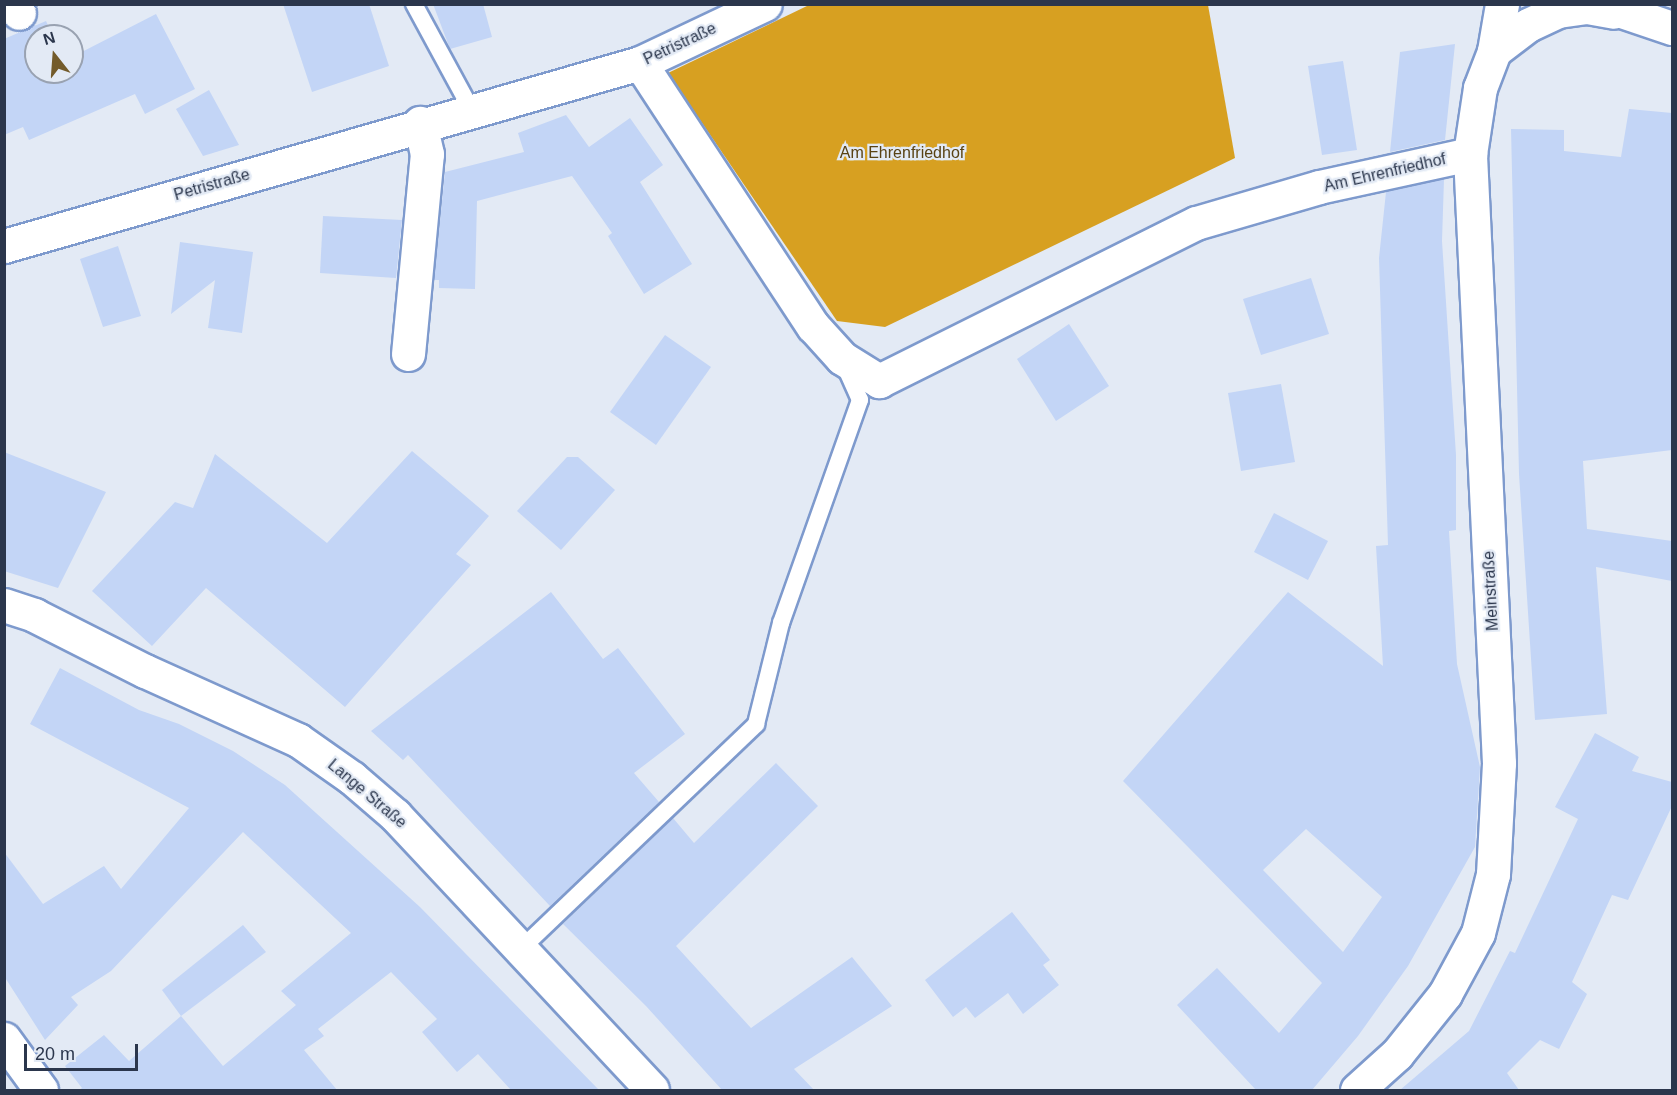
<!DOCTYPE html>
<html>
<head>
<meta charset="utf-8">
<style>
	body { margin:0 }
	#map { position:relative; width:1677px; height:1095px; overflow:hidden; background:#e3eaf5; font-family:Arial,sans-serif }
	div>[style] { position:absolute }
	.forest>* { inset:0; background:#d7a021 }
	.building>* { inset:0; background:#c3d5f6 }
	.roads { filter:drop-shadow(2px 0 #7e9acd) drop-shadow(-2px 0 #7e9acd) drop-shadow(0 2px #7e9acd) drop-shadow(0 -2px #7e9acd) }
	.service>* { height:16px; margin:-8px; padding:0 8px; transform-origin:8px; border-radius:8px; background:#fff }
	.minor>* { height:33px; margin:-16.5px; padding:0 16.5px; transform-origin:16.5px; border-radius:16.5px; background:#fff }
	.tertiary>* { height:33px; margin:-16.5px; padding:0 16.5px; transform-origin:16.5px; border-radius:16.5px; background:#fff }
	span { translate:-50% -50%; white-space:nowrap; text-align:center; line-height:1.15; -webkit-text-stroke:4.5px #e3eaf5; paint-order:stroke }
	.street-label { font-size:16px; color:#2b364c }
	.park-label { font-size:16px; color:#594213 }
	.frame { position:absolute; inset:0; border:6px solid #2b364c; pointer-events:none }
	.north { position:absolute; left:24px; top:24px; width:60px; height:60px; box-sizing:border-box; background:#e3eaf5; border:2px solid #99a2b1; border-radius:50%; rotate:343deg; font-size:16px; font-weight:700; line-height:24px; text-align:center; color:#2b364c }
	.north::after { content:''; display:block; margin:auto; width:21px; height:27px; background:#735b2b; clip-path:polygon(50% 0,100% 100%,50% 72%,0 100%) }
	.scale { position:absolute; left:24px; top:1044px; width:114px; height:27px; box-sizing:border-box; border:3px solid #2b364c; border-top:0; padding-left:8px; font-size:18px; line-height:21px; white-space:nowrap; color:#2b364c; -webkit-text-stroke:4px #e3eaf5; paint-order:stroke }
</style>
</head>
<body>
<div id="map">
	<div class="forest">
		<i style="clip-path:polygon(809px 5px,1208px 5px,1235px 158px,885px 327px,837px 321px,668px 73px)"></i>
	</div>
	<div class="building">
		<i style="clip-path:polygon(283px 4px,369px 4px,389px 66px,312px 92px)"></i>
		<i style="clip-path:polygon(433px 4px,483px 4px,492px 37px,450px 49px)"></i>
		<i style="clip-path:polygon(156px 14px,195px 89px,145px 114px,135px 94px,29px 140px,23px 127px,4px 135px,4px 39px,46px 21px,53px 36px,36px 36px,36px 72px,72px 72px,72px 57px)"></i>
		<i style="clip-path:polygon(1455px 44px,1445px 140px,1390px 152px,1400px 52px)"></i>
		<i style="clip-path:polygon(1343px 61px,1357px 150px,1322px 155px,1308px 66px)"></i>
		<i style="clip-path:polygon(209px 90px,239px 145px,203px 156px,176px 109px)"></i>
		<i style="clip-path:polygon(1629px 109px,1672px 113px,1672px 450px,1583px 461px,1587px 529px,1672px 541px,1672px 581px,1596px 567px,1607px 714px,1535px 720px,1519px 474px,1511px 129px,1564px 130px,1564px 151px,1621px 157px)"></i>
		<i style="clip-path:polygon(566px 115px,589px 147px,630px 118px,663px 165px,640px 182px,692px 264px,644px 294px,608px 236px,612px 233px,572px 176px,477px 201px,475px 289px,439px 288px,439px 280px,434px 280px,445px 172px,524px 152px,518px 133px)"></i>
		<i style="clip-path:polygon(evenodd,1444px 179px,1442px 241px,1456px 455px,1456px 530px,1449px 531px,1457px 664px,1480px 767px,1475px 847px,1408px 966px,1358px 1036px,1312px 1090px,1256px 1090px,1177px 1005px,1217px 968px,1279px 1033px,1322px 983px,1123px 781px,1288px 592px,1383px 666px,1376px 546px,1388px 545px,1379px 258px,1386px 192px,1444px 179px,1306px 829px,1382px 897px,1343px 952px,1263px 870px,1306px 829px)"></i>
		<i style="clip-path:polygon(323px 216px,402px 220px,396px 278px,320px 273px)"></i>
		<i style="clip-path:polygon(180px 242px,253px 252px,242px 333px,208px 328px,215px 280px,171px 314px)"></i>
		<i style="clip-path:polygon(118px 246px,141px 316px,103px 327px,80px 259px)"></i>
		<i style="clip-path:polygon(1311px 278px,1329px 334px,1261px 355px,1243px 299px)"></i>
		<i style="clip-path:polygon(1069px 324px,1109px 386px,1056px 421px,1017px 359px)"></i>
		<i style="clip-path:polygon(665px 335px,711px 367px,656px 445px,610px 412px)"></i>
		<i style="clip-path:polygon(1281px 384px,1295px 462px,1241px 471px,1228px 393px)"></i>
		<i style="clip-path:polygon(412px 451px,489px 516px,456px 554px,471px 565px,345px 707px,206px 588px,152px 646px,92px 591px,175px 502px,193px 508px,215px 454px,327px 543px)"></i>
		<i style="clip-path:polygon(4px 452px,106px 492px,58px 588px,4px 571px)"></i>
		<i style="clip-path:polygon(567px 457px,578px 457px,615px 490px,561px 550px,517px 511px)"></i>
		<i style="clip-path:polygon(1274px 513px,1328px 541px,1308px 580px,1254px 552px)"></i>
		<i style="clip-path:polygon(551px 592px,603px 659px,618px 648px,685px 734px,634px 773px,659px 802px,550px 906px,408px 755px,403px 760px,371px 731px)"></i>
		<i style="clip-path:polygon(60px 668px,139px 710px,179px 724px,233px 751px,285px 785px,420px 907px,599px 1090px,511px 1090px,478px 1054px,457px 1072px,422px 1032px,437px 1019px,391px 972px,318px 1029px,324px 1036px,304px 1050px,337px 1090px,79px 1090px,82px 1088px,65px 1066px,104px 1035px,129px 1061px,181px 1016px,223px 1066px,296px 1005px,281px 991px,351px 933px,243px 832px,111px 971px,71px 997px,78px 1005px,45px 1040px,4px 976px,4px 852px,43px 904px,104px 866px,121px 889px,189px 808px,30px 724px)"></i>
		<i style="clip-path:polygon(1595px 733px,1639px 757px,1632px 771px,1672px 782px,1672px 806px,1628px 900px,1612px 895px,1572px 982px,1587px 994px,1559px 1049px,1540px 1040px,1507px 1073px,1519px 1090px,1400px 1090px,1469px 1031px,1510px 951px,1515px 953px,1578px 819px,1555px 807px)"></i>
		<i style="clip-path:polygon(776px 763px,818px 806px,676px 946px,751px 1028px,852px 957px,892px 1006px,794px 1069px,814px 1090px,722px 1090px,646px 1006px,563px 924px,673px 818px,694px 843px)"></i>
		<i style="clip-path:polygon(1012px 912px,1050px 960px,1043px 965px,1059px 985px,1023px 1014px,1008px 993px,975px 1018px,966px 1007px,953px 1017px,925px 980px)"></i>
		<i style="clip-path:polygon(243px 925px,266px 952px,181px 1016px,162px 990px)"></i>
	</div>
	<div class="roads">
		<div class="service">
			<i style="left:414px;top:4px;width:119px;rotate:61.5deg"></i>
			<i style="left:522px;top:948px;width:324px;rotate:-43.7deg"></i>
			<i style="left:756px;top:724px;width:104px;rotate:-76.1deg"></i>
			<i style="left:781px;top:623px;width:237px;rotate:-70.5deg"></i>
			<i style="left:860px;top:400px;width:39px;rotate:-114deg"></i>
		</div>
		<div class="minor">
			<i style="left:14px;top:4px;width:10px;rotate:61deg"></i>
			<i style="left:1494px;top:51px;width:43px;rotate:-37.4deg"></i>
			<i style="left:1528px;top:25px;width:33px;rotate:-25deg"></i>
			<i style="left:1558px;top:11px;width:29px;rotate:-8deg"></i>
			<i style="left:1587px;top:7px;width:27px;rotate:10deg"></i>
			<i style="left:640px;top:63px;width:315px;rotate:56.7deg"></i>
			<i style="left:813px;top:326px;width:43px;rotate:47.8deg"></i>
			<i style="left:842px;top:358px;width:44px;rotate:31.9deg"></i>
			<i style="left:879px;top:381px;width:354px;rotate:-26.5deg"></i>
			<i style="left:1196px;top:223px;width:128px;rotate:-16.3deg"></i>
			<i style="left:1319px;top:187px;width:155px;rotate:-12.3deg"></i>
			<i style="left:4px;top:246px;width:662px;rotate:-16.05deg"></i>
			<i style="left:640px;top:63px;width:138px;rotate:-25.3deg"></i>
			<i style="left:408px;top:354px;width:201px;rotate:-84.6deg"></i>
			<i style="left:427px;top:154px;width:32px;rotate:-103deg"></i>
			<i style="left:4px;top:605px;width:32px;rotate:18deg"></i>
			<i style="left:34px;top:615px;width:124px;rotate:26.8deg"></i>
			<i style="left:145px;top:671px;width:168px;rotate:24.3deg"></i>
			<i style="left:298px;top:740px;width:66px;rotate:35.1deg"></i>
			<i style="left:352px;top:778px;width:57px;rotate:40.7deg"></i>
			<i style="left:395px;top:815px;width:376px;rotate:46.9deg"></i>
			<i style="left:4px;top:1039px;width:63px;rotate:54deg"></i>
			<i style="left:1357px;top:1090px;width:54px;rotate:-42deg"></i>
			<i style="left:1397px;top:1054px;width:77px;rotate:-51.3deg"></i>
			<i style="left:1445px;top:994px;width:69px;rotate:-61.6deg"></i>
			<i style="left:1478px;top:933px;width:61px;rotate:-75.7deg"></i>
			<i style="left:1493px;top:874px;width:111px;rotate:-86.9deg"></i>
			<i style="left:1499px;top:763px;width:610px;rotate:-92.73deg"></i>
			<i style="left:1470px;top:154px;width:67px;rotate:-81.4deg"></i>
			<i style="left:1480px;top:88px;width:40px;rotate:-69deg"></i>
			<i style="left:1494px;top:51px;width:48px;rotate:-80.3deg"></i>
		</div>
		<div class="tertiary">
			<i style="left:1601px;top:4px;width:75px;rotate:18.7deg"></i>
		</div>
	</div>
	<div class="street-label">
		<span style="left:680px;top:44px;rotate:-25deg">Petristraße</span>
		<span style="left:1385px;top:173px;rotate:-13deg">Am Ehrenfriedhof</span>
		<span style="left:212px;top:185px;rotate:-16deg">Petristraße</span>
		<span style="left:1491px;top:591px;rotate:-93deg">Meinstraße</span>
		<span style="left:367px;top:794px;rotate:40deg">Lange Straße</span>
	</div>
	<div class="park-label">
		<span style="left:902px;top:153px">Am Ehrenfriedhof</span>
	</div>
	<div class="frame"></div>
	<div class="north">N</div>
	<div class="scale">20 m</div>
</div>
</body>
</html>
